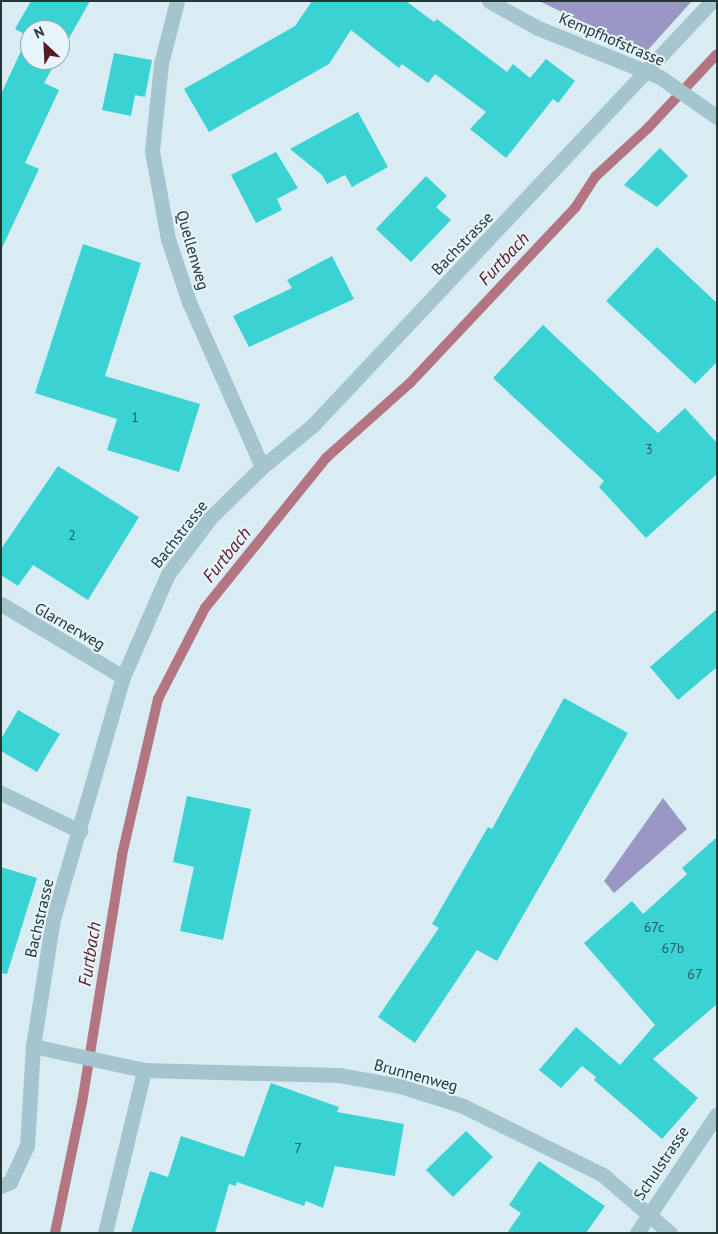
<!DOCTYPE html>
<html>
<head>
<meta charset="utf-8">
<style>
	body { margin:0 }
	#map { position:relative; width:718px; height:1234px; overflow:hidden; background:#d9ecf4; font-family:"PT Sans",sans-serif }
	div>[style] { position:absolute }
	.green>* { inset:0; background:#9b97c5 }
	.stream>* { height:10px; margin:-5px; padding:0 5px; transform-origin:5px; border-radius:5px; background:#b47582 }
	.building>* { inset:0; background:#38d3d2 }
	.minor>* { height:15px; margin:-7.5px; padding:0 7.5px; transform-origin:7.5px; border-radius:7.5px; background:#a4c5cd }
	span { translate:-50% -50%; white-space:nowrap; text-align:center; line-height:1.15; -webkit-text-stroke:4px #e6f5fb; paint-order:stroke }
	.number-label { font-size:14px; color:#2a5e5e }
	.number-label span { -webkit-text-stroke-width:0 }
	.street-label { font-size:16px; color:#263738 }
	.water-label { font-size:18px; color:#5e1724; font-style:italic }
	.frame { position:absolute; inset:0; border:2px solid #263738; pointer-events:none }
	.north { position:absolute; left:20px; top:20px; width:50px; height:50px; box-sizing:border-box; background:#e6f5fb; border:1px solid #99a9ad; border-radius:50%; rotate:335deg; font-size:14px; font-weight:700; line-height:20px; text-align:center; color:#263738 }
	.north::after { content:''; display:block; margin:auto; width:18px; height:22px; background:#5e1724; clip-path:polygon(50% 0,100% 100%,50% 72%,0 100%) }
</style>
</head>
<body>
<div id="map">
	<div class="green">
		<i style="clip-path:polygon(539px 1px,692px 1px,646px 52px)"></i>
		<i style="clip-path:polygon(663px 798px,687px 829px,614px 893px,604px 881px)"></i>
	</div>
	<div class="stream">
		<i style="left:55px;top:1233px;width:133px;rotate:-78.3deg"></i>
		<i style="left:82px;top:1103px;width:251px;rotate:-80.8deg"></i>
		<i style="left:122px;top:855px;width:160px;rotate:-77deg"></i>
		<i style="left:158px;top:699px;width:102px;rotate:-62.7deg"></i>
		<i style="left:205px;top:608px;width:193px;rotate:-51.1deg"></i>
		<i style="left:326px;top:458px;width:113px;rotate:-41.8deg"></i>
		<i style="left:410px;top:383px;width:241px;rotate:-46.7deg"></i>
		<i style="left:575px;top:208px;width:38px;rotate:-57deg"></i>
		<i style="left:596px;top:176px;width:71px;rotate:-42.7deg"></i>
		<i style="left:648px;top:128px;width:101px;rotate:-47deg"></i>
	</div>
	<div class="building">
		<i style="clip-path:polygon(31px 1px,90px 1px,60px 54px,60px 30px,30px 30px,30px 60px,57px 60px,44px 83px,59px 90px,25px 163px,39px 169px,1px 250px,1px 94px,28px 36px,15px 29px)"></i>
		<i style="clip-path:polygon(312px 1px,406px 1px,434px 22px,437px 19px,507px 72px,513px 64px,530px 78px,546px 59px,575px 81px,558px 103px,553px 99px,506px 158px,470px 129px,486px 112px,435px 74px,428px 83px,402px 64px,399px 68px,351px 30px,329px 64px,209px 132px,184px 89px,295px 26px)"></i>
		<i style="clip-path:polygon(114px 53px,152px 60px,145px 97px,135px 95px,131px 116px,102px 110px)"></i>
		<i style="clip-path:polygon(358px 112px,388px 167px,352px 187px,345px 175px,327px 184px,322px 175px,290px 149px)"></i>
		<i style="clip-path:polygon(660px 148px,688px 176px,657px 207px,624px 185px)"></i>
		<i style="clip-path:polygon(276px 152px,298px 188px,277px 199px,282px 210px,256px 223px,231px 175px)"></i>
		<i style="clip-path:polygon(426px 176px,447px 196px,436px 207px,451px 220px,411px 262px,376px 229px)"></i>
		<i style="clip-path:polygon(83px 244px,141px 263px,105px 376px,200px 404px,179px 472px,107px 450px,117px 419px,35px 393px)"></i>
		<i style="clip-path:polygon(657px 247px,717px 303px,717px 362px,695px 384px,606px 301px)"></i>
		<i style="clip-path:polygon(332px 256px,354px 299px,249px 347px,233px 316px,292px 288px,287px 280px)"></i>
		<i style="clip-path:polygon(543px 325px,658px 433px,685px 408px,717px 443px,717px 474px,646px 538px,599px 487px,604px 481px,493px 378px)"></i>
		<i style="clip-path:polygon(58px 466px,139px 517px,88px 600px,33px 565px,18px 586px,1px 575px,1px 549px)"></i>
		<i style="clip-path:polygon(717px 609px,717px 667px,678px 700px,650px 667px)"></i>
		<i style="clip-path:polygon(564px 698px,628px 733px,497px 961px,477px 950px,415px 1043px,378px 1017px,439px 928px,432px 924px,488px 827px,492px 829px)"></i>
		<i style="clip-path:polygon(18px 710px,60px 734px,37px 772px,1px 751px,1px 739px)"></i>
		<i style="clip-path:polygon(187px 796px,251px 809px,223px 940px,180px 931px,194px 867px,173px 862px)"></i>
		<i style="clip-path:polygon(717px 837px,717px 1004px,653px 1059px,698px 1098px,662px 1139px,594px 1080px,596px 1077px,582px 1066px,561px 1088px,539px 1070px,576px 1027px,620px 1065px,655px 1025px,584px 943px,632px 901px,643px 914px,687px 874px,682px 868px)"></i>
		<i style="clip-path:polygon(1px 867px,37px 878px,7px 974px,1px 973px)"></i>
		<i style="clip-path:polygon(271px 1083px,339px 1107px,337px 1112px,404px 1124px,395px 1176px,335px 1166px,323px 1208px,306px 1201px,304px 1206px,237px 1182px,236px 1186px,229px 1184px,215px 1233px,131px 1233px,150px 1171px,168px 1177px,181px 1136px,244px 1157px)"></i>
		<i style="clip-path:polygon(466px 1131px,493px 1157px,453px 1197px,426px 1170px)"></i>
		<i style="clip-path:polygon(539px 1161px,605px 1206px,586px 1233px,507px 1233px,521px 1213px,509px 1205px)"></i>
	</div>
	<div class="minor">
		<i style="left:177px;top:1px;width:65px;rotate:104.3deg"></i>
		<i style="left:161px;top:64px;width:87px;rotate:95.9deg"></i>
		<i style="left:152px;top:151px;width:89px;rotate:79.7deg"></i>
		<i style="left:168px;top:239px;width:66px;rotate:71.6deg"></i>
		<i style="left:189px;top:302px;width:180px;rotate:66.1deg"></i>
		<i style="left:489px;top:1px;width:56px;rotate:28.9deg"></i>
		<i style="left:538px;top:28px;width:131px;rotate:21.9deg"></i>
		<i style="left:660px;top:77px;width:70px;rotate:35.1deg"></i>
		<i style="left:1px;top:604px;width:142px;rotate:30.9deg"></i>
		<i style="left:1px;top:793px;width:88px;rotate:25.7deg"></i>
		<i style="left:33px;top:1046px;width:114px;rotate:12.2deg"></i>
		<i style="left:144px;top:1070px;width:195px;rotate:1.5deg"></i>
		<i style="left:339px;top:1075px;width:62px;rotate:10.2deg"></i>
		<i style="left:400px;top:1086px;width:66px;rotate:17.6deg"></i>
		<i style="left:463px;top:1106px;width:156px;rotate:26.2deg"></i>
		<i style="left:603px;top:1175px;width:89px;rotate:40.9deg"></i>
		<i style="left:1px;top:1186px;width:10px;rotate:-24deg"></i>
		<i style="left:10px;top:1182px;width:40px;rotate:-65deg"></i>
		<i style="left:27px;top:1146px;width:100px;rotate:-86.6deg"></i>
		<i style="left:33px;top:1046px;width:129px;rotate:-81.1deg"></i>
		<i style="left:53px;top:919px;width:252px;rotate:-73.9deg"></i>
		<i style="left:123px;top:677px;width:112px;rotate:-66.4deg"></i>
		<i style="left:168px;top:574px;width:70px;rotate:-53.1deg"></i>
		<i style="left:210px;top:518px;width:73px;rotate:-44.4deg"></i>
		<i style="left:262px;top:467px;width:65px;rotate:-39.4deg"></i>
		<i style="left:312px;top:426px;width:584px;rotate:-46.74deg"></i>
		<i style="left:105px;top:1233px;width:168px;rotate:-76.5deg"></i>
		<i style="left:637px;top:1233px;width:143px;rotate:-56.1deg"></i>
	</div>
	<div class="number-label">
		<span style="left:135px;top:417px">1</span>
		<span style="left:649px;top:449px">3</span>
		<span style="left:72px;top:535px">2</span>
		<span style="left:654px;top:927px">67c</span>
		<span style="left:673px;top:948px">67b</span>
		<span style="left:695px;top:974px">67</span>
		<span style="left:298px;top:1148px">7</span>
	</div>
	<div class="street-label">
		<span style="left:612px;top:39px;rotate:23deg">Kempfhofstrasse</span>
		<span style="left:462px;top:243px;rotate:-46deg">Bachstrasse</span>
		<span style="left:193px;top:250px;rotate:74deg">Quellenweg</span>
		<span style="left:179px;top:534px;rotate:-52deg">Bachstrasse</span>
		<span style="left:70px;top:626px;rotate:30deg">Glarnerweg</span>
		<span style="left:39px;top:918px;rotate:-77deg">Bachstrasse</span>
		<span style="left:416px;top:1075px;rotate:15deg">Brunnenweg</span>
		<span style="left:661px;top:1163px;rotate:-56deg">Schulstrasse</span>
	</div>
	<div class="water-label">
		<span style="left:504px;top:259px;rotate:-47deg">Furtbach</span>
		<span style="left:227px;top:555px;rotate:-51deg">Furtbach</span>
		<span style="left:90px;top:954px;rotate:-81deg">Furtbach</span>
	</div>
	<div class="frame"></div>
	<div class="north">N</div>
</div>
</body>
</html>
